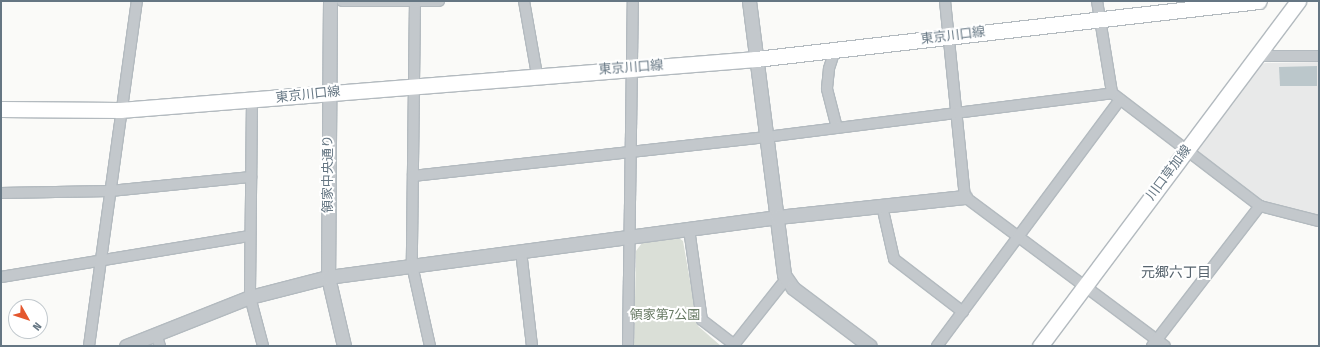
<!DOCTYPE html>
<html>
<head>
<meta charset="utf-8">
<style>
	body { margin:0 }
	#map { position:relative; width:1320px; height:347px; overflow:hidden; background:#fafaf8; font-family:"Fira Sans Condensed","Noto Sans JP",sans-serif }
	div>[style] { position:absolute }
	.built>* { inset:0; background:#e8e9e9 }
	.green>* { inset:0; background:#dadfd7 }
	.water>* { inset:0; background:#bbc7cb }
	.roads { filter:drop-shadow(1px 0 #b3babf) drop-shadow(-1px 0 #b3babf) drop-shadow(0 1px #b3babf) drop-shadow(0 -1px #b3babf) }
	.minor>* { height:10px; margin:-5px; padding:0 5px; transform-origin:5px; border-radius:5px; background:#c3c8cc }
	.tertiary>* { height:13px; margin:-6.5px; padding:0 6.5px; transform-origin:6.5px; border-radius:6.5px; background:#c3c8cc }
	.secondary>* { height:15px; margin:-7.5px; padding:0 7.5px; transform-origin:7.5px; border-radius:7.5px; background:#fff }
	span { translate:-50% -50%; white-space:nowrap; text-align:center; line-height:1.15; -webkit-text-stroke:4px #fff; paint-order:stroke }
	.street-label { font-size:13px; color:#657683 }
	.park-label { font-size:13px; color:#687a64 }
	.neighbourhood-label { font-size:14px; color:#57646e }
	.frame { position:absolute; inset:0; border:2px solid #657683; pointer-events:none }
	.north { position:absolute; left:8px; top:299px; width:40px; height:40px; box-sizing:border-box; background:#fff; border:1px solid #c1c8cd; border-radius:50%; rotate:129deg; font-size:11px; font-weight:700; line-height:16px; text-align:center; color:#657683 }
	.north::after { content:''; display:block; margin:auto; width:14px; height:18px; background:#e4572e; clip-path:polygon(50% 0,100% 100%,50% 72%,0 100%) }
</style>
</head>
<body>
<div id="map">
	<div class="built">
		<i style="clip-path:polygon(1319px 62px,1319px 216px,1262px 202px,1197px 155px,1196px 148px,1258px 66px,1265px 63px)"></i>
	</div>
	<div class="green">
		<i style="clip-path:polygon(679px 238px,683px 241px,698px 326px,721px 346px,634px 346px,636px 251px,642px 243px)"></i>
	</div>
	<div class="water">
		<i style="clip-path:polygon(1317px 66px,1317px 86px,1280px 86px,1279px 67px)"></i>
	</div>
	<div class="roads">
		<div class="minor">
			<i style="left:342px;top:1px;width:97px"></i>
			<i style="left:415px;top:1px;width:264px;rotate:90.7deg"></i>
			<i style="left:412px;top:265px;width:83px;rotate:77.5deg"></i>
			<i style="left:524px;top:1px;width:75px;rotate:80deg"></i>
			<i style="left:945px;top:1px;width:197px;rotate:84.2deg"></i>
			<i style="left:965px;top:197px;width:249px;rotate:36.7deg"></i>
			<i style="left:1097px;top:1px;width:93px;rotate:80.7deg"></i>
			<i style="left:1112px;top:93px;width:186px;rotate:37.4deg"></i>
			<i style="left:1260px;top:206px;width:61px;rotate:14.3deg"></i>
			<i style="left:835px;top:50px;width:20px;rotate:108deg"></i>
			<i style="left:829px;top:69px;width:20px;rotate:96deg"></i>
			<i style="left:827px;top:89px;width:40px;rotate:75.6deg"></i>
			<i style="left:1257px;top:56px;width:62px"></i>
			<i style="left:252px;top:100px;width:197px;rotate:90.6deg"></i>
			<i style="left:250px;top:297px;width:51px;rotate:75.1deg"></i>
			<i style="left:413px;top:176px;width:355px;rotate:-6.3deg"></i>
			<i style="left:766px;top:137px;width:349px;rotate:-7.2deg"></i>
			<i style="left:1px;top:193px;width:109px;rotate:-1.1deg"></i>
			<i style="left:110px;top:191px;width:142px;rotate:-5.7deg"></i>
			<i style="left:882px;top:206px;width:54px;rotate:77.2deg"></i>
			<i style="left:894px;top:259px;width:87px;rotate:37.5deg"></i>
			<i style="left:689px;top:229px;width:92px;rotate:81.9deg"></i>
			<i style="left:702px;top:320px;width:43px;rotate:37.4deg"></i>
			<i style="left:521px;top:251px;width:96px;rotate:83.4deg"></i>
			<i style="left:1px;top:277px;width:252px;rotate:-9.4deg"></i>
			<i style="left:156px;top:334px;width:13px;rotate:72deg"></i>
			<i style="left:89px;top:346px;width:348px;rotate:-82.1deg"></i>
			<i style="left:628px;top:346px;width:345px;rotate:-89.2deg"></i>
			<i style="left:733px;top:346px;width:85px;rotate:-51.7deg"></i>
			<i style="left:937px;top:346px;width:307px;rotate:-53.4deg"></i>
			<i style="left:1152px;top:346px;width:177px;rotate:-52.4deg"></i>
		</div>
		<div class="tertiary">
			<i style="left:330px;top:1px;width:276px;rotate:90.4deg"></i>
			<i style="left:328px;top:277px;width:71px;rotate:76.9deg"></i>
			<i style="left:749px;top:1px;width:276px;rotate:82.7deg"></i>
			<i style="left:784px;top:275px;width:16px;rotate:55deg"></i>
			<i style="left:793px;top:288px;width:96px;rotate:37deg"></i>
			<i style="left:126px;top:346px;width:133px;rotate:-21.6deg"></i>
			<i style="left:250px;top:297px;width:81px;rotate:-14.4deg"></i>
			<i style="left:328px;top:277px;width:453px;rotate:-7.6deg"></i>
			<i style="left:777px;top:217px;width:189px;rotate:-6.1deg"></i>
		</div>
		<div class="secondary">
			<i style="left:1px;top:109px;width:119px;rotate:0.5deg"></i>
			<i style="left:120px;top:110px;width:638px;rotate:-4.58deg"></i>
			<i style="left:756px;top:59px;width:506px;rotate:-6.58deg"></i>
			<i style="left:1040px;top:346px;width:431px;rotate:-53.2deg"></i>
		</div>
	</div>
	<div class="street-label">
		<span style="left:953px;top:36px;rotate:-7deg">東京川口線</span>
		<span style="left:631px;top:68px;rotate:-4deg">東京川口線</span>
		<span style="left:308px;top:95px;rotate:-6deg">東京川口線</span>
		<span style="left:1169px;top:173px;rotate:-53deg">川口草加線</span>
		<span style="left:328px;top:174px;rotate:-90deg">領家中央通り</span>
	</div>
	<div class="park-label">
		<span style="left:665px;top:315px">領家第7公園</span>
	</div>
	<div class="neighbourhood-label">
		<span style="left:1176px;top:273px">元郷六丁目</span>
	</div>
	<div class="frame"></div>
	<div class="north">N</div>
</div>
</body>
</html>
